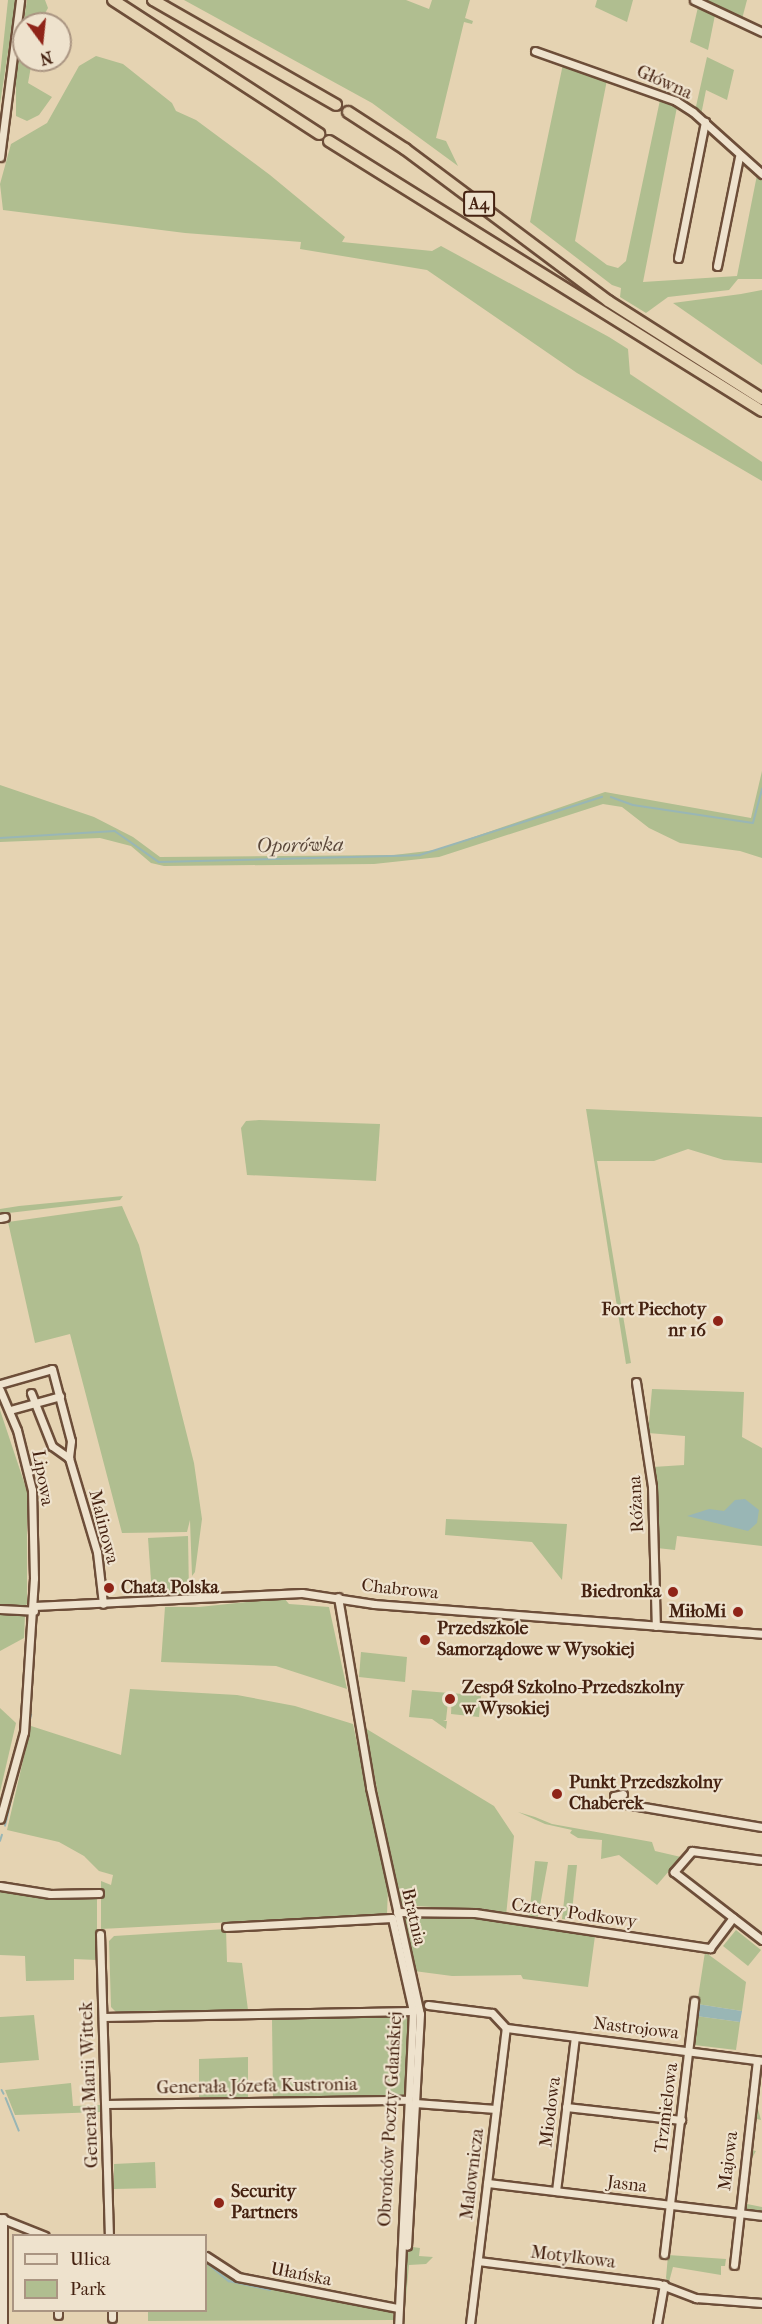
<!DOCTYPE html>
<html>
<head>
<meta charset="utf-8">
<style>
	body { margin:0 }
	#map { position:relative; width:762px; height:2324px; overflow:hidden; background:#e5d3b2; font-family:"IM FELL French Canon",serif }
	div>[style] { position:absolute }
	.green>* { inset:0; background:#b0be90 }
	.water>* { inset:0; background:#99b6b5 }
	.stream>* { height:1.5px; margin:-0.75px; padding:0 0.75px; transform-origin:0.75px; border-radius:0.75px; background:#99b6b5 }
	.roads { filter:drop-shadow(2px 0 #6d4e39) drop-shadow(-2px 0 #6d4e39) drop-shadow(0 2px #6d4e39) drop-shadow(0 -2px #6d4e39) }
	.minor>* { height:7px; margin:-3.5px; padding:0 3.5px; transform-origin:3.5px; border-radius:3.5px; background:#eee2cd }
	.highway>* { height:10px; margin:-5px; padding:0 5px; transform-origin:5px; border-radius:5px; background:#e5d3b2 }
	.dots>* { width:16px; height:16px; translate:-50% -50%; box-sizing:border-box; border:3px solid #eee2cd; border-radius:50% }
	span { translate:-50% -50%; white-space:nowrap; text-align:center; line-height:1.15; -webkit-text-stroke:4.5px #eee2cd; paint-order:stroke }
	.shield-label span { padding:2px 4px; background:#eee2cd; border:2px solid; border-radius:4px; -webkit-text-stroke-width:0 }
	.shield-label { font-size:16px; color:#452211; font-weight:700 }
	.street-label { font-size:18px; color:#452211 }
	.poi-label { font-size:18px; color:#452211; font-weight:700 }
	.right { translate:-100% -50%; text-align:right }
	.left { translate:0 -50%; text-align:left }
	.water-label { font-size:20px; color:#5a473a; font-style:italic }
	.legend { position:absolute; left:12px; top:2234px; width:195px; height:78px; box-sizing:border-box; background:#eee2cd; border:2px solid #aa9582; margin:0; padding:8px 10px; list-style:none; font-size:18px; color:#452211 }
	.legend li { display:flex; align-items:center; gap:12px; height:30px }
	.legend b { width:30px; border:2px solid #aa9582 }
	.north { position:absolute; left:12px; top:12px; width:60px; height:60px; box-sizing:border-box; background:#eee2cd; border:2px solid #aa9582; border-radius:50%; rotate:165deg; font-size:16px; font-weight:700; line-height:24px; text-align:center; color:#452211 }
	.north::after { content:''; display:block; margin:auto; width:21px; height:27px; background:#8f2418; clip-path:polygon(50% 0,100% 100%,50% 72%,0 100%) }
</style>
</head>
<body>
<div id="map">
	<div class="green">
		<i style="clip-path:polygon(8px 0,16px 0,0 104px,0 75px)"></i>
		<i style="clip-path:polygon(27px 0,45px 0,48px 8px,39px 24px,24px 24px,24px 60px,32px 61px,28px 83px,52px 97px,39px 115px,27px 121px,16px 116px,16px 80px,23px 27px)"></i>
		<i style="clip-path:polygon(184px 0,406px 0,429px 9px,432px 0,470px 0,465px 18px,473px 21px,472px 24px,464px 22px,436px 138px,446px 141px,458px 166px,372px 103px)"></i>
		<i style="clip-path:polygon(597px 0,633px 0,627px 22px,595px 7px)"></i>
		<i style="clip-path:polygon(700px 0,747px 0,742px 19px)"></i>
		<i style="clip-path:polygon(698px 7px,715px 15px,708px 50px,690px 42px)"></i>
		<i style="clip-path:polygon(96px 56px,123px 64px,172px 103px,176px 111px,196px 120px,270px 175px,345px 237px,342px 242px,432px 251px,441px 246px,609px 337px,628px 349px,630px 374px,762px 462px,762px 481px,577px 373px,427px 270px,300px 249px,301px 242px,185px 233px,3px 210px,0 184px,11px 144px,47px 123px,79px 66px)"></i>
		<i style="clip-path:polygon(707px 57px,734px 70px,727px 100px,706px 90px,701px 115px,695px 111px)"></i>
		<i style="clip-path:polygon(563px 64px,607px 80px,575px 241px,607px 265px,618px 268px,626px 261px,660px 100px,677px 107px,643px 282px,737px 276px,757px 175px,762px 179px,762px 279px,738px 279px,729px 290px,668px 297px,646px 313px,620px 297px,621px 288px,612px 285px,530px 222px)"></i>
		<i style="clip-path:polygon(762px 290px,762px 365px,673px 303px,741px 294px)"></i>
		<i style="clip-path:polygon(762px 771px,762px 858px,740px 851px,680px 843px,649px 828px,622px 807px,603px 804px,439px 857px,374px 864px,164px 866px,151px 863px,131px 846px,100px 838px,0 842px,0 785px,94px 817px,133px 837px,160px 857px,394px 855px,436px 850px,605px 792px,751px 818px)"></i>
		<i style="clip-path:polygon(586px 1109px,762px 1117px,762px 1163px,724px 1160px,688px 1149px,654px 1161px,597px 1161px,631px 1363px,626px 1364px)"></i>
		<i style="clip-path:polygon(259px 1120px,380px 1124px,376px 1181px,247px 1175px,241px 1128px,246px 1121px)"></i>
		<i style="clip-path:polygon(123px 1196px,120px 1200px,0 1214px,0 1209px,19px 1206px)"></i>
		<i style="clip-path:polygon(122px 1206px,139px 1245px,194px 1463px,202px 1519px,195px 1572px,192px 1576px,190px 1520px,187px 1532px,122px 1533px,70px 1334px,35px 1343px,8px 1222px)"></i>
		<i style="clip-path:polygon(652px 1389px,744px 1392px,742px 1437px,762px 1448px,762px 1546px,677px 1536px,675px 1550px,657px 1548px,653px 1467px,684px 1465px,685px 1436px,648px 1433px)"></i>
		<i style="clip-path:polygon(0 1410px,27px 1491px,27px 1604px,23px 1607px,0 1606px)"></i>
		<i style="clip-path:polygon(446px 1519px,567px 1524px,562px 1580px,532px 1542px,445px 1535px)"></i>
		<i style="clip-path:polygon(188px 1536px,189px 1594px,152px 1595px,148px 1538px)"></i>
		<i style="clip-path:polygon(284px 1598px,289px 1604px,329px 1607px,347px 1689px,276px 1666px,161px 1662px,165px 1607px,199px 1607px)"></i>
		<i style="clip-path:polygon(0 1612px,25px 1616px,24px 1638px,0 1651px)"></i>
		<i style="clip-path:polygon(361px 1652px,407px 1657px,405px 1682px,359px 1677px)"></i>
		<i style="clip-path:polygon(130px 1689px,237px 1695px,295px 1706px,353px 1724px,388px 1889px,387px 1914px,101px 1929px,101px 1881px,111px 1885px,113px 1875px,99px 1871px,84px 1856px,59px 1842px,7px 1830px,31px 1726px,121px 1755px)"></i>
		<i style="clip-path:polygon(412px 1690px,449px 1693px,446px 1720px,443px 1721px,447px 1721px,446px 1729px,432px 1719px,409px 1717px)"></i>
		<i style="clip-path:polygon(452px 1693px,481px 1696px,479px 1717px,451px 1714px)"></i>
		<i style="clip-path:polygon(0 1708px,16px 1723px,0 1792px)"></i>
		<i style="clip-path:polygon(365px 1728px,494px 1806px,514px 1836px,506px 1916px,479px 1910px,400px 1905px)"></i>
		<i style="clip-path:polygon(518px 1812px,535px 1817px,552px 1824px,652px 1842px,655px 1851px,681px 1857px,657px 1885px,619px 1855px,601px 1859px,602px 1840px,578px 1838px,570px 1833px,572px 1830px,545px 1824px)"></i>
		<i style="clip-path:polygon(535px 1861px,548px 1862px,538px 1917px,529px 1916px)"></i>
		<i style="clip-path:polygon(568px 1865px,577px 1865px,571px 1920px,562px 1919px)"></i>
		<i style="clip-path:polygon(0 1891px,97px 1899px,97px 1960px,74px 1959px,74px 1980px,26px 1981px,25px 1956px,0 1955px)"></i>
		<i style="clip-path:polygon(407px 1913px,472px 1916px,595px 1936px,588px 1987px,523px 1979px,521px 1975px,452px 1976px,414px 1971px,402px 1919px)"></i>
		<i style="clip-path:polygon(226px 1929px,227px 1962px,242px 1963px,248px 2010px,116px 2012px,111px 2007px,109px 1941px,114px 1936px)"></i>
		<i style="clip-path:polygon(736px 1930px,761px 1950px,748px 1966px,723px 1946px)"></i>
		<i style="clip-path:polygon(705px 1952px,746px 1982px,742px 2011px,697px 2004px)"></i>
		<i style="clip-path:polygon(416px 2014px,405px 2246px,420px 2248px,419px 2256px,433px 2257px,426px 2264px,409px 2265px,404px 2318px,400px 2316px)"></i>
		<i style="clip-path:polygon(34px 2015px,39px 2060px,0 2063px,0 2017px)"></i>
		<i style="clip-path:polygon(411px 2016px,406px 2095px,273px 2097px,272px 2019px)"></i>
		<i style="clip-path:polygon(696px 2016px,740px 2022px,736px 2050px,694px 2045px)"></i>
		<i style="clip-path:polygon(248px 2057px,248px 2097px,199px 2097px,199px 2059px)"></i>
		<i style="clip-path:polygon(762px 2065px,758px 2109px,761px 2120px,757px 2119px,752px 2150px,756px 2151px,751px 2160px,746px 2200px,747px 2204px,762px 2207px,762px 2212px,743px 2210px,757px 2073px)"></i>
		<i style="clip-path:polygon(71px 2083px,73px 2106px,100px 2105px,100px 2112px,15px 2115px,5px 2090px)"></i>
		<i style="clip-path:polygon(401px 2103px,401px 2106px,234px 2108px,234px 2105px)"></i>
		<i style="clip-path:polygon(155px 2162px,156px 2188px,114px 2189px,114px 2164px)"></i>
		<i style="clip-path:polygon(668px 2255px,726px 2259px,725px 2266px,721px 2266px,721px 2275px,673px 2267px,669px 2282px,666px 2278px)"></i>
		<i style="clip-path:polygon(206px 2259px,235px 2279px,392px 2310px,394px 2320px,148px 2321px,148px 2311px,206px 2310px)"></i>
	</div>
	<div class="water">
		<i style="clip-path:polygon(745px 1499px,759px 1510px,757px 1523px,748px 1531px,687px 1516px,709px 1509px,724px 1511px,735px 1500px)"></i>
		<i style="clip-path:polygon(697px 2004px,742px 2011px,740px 2022px,696px 2016px)"></i>
	</div>
	<div class="stream">
		<i style="left:611px;top:797px;width:23px;rotate:20deg"></i>
		<i style="left:633px;top:805px;width:121px;rotate:8.5deg"></i>
		<i style="left:753px;top:823px;width:35px;rotate:-75deg"></i>
		<i style="left:0;top:838px;width:115px;rotate:-3.5deg"></i>
		<i style="left:115px;top:831px;width:54px;rotate:35.2deg"></i>
		<i style="left:159px;top:862px;width:261px;rotate:-1.5deg"></i>
		<i style="left:420px;top:855px;width:191px;rotate:-17.7deg"></i>
		<i style="left:5px;top:1826px;width:114px;rotate:-76.8deg"></i>
		<i style="left:0;top:1841px;width:6px;rotate:-72deg"></i>
		<i style="left:2px;top:2090px;width:4px;rotate:63deg"></i>
		<i style="left:6px;top:2098px;width:35px;rotate:68deg"></i>
		<i style="left:206px;top:2262px;width:30px;rotate:40deg"></i>
		<i style="left:229px;top:2281px;width:42px;rotate:12.4deg"></i>
	</div>
	<div class="roads">
		<div class="minor">
			<i style="left:694px;top:0;width:75px;rotate:25.2deg"></i>
			<i style="left:535px;top:51px;width:150px;rotate:19.5deg"></i>
			<i style="left:676px;top:101px;width:20px;rotate:33deg"></i>
			<i style="left:693px;top:112px;width:93px;rotate:41.9deg"></i>
			<i style="left:0;top:157px;width:158px;rotate:-82.7deg"></i>
			<i style="left:678px;top:258px;width:139px;rotate:-78.8deg"></i>
			<i style="left:717px;top:266px;width:111px;rotate:-78.6deg"></i>
			<i style="left:0;top:1218px;width:5px;rotate:-11deg"></i>
			<i style="left:636px;top:1382px;width:106px;rotate:81.3deg"></i>
			<i style="left:652px;top:1487px;width:139px;rotate:88.4deg"></i>
			<i style="left:0;top:1384px;width:54px;rotate:-16.1deg"></i>
			<i style="left:52px;top:1369px;width:74px;rotate:75.2deg"></i>
			<i style="left:71px;top:1441px;width:17px;rotate:97deg"></i>
			<i style="left:69px;top:1458px;width:98px;rotate:73.4deg"></i>
			<i style="left:97px;top:1552px;width:52px;rotate:83.4deg"></i>
			<i style="left:0;top:1390px;width:43px;rotate:67deg"></i>
			<i style="left:17px;top:1430px;width:62px;rotate:76deg"></i>
			<i style="left:32px;top:1490px;width:88px;rotate:88.7deg"></i>
			<i style="left:34px;top:1578px;width:154px;rotate:93.7deg"></i>
			<i style="left:24px;top:1732px;width:90px;rotate:105.4deg"></i>
			<i style="left:31px;top:1393px;width:57px;rotate:68.4deg"></i>
			<i style="left:52px;top:1446px;width:21px;rotate:35deg"></i>
			<i style="left:10px;top:1410px;width:52px;rotate:-15.6deg"></i>
			<i style="left:338px;top:1597px;width:193px;rotate:80.4deg"></i>
			<i style="left:370px;top:1787px;width:232px;rotate:77.6deg"></i>
			<i style="left:420px;top:2014px;width:232px;rotate:93.2deg"></i>
			<i style="left:34px;top:1606px;width:268px;rotate:-2.8deg"></i>
			<i style="left:302px;top:1593px;width:73px;rotate:8.7deg"></i>
			<i style="left:374px;top:1604px;width:389px;rotate:4.4deg"></i>
			<i style="left:0;top:1609px;width:34px;rotate:3deg"></i>
			<i style="left:623px;top:1794px;width:9px;rotate:167deg"></i>
			<i style="left:614px;top:1796px;width:6px;rotate:90deg"></i>
			<i style="left:614px;top:1802px;width:150px;rotate:9.6deg"></i>
			<i style="left:762px;top:1860px;width:71px;rotate:-172.7deg"></i>
			<i style="left:692px;top:1851px;width:28px;rotate:131deg"></i>
			<i style="left:674px;top:1872px;width:111px;rotate:37.7deg"></i>
			<i style="left:0;top:1886px;width:51px;rotate:9.1deg"></i>
			<i style="left:50px;top:1894px;width:49px;rotate:-1.2deg"></i>
			<i style="left:397px;top:1912px;width:78px;rotate:0.7deg"></i>
			<i style="left:475px;top:1913px;width:238px;rotate:8.5deg"></i>
			<i style="left:710px;top:1948px;width:38px;rotate:-53deg"></i>
			<i style="left:226px;top:1927px;width:166px;rotate:-3.1deg"></i>
			<i style="left:392px;top:1918px;width:95px;rotate:77.3deg"></i>
			<i style="left:413px;top:2011px;width:313px;rotate:92.7deg"></i>
			<i style="left:100px;top:1934px;width:302px;rotate:88.3deg"></i>
			<i style="left:428px;top:2005px;width:64px;rotate:7.1deg"></i>
			<i style="left:492px;top:2013px;width:21px;rotate:47deg"></i>
			<i style="left:103px;top:2017px;width:310px;rotate:-1.1deg"></i>
			<i style="left:506px;top:2028px;width:258px;rotate:7.3deg"></i>
			<i style="left:415px;top:2103px;width:81px;rotate:4.2deg"></i>
			<i style="left:106px;top:2104px;width:302px;rotate:-0.8deg"></i>
			<i style="left:566px;top:2107px;width:116px;rotate:6.4deg"></i>
			<i style="left:487px;top:2183px;width:277px;rotate:6.8deg"></i>
			<i style="left:556px;top:2191px;width:155px;rotate:-83deg"></i>
			<i style="left:0;top:2218px;width:48px;rotate:21.8deg"></i>
			<i style="left:3px;top:2218px;width:106px;rotate:90deg"></i>
			<i style="left:664px;top:2254px;width:255px;rotate:-83.2deg"></i>
			<i style="left:206px;top:2256px;width:38px;rotate:33deg"></i>
			<i style="left:238px;top:2277px;width:162px;rotate:11deg"></i>
			<i style="left:478px;top:2261px;width:182px;rotate:7.2deg"></i>
			<i style="left:659px;top:2284px;width:40px;rotate:21deg"></i>
			<i style="left:696px;top:2298px;width:66px;rotate:4.3deg"></i>
			<i style="left:734px;top:2265px;width:206px;rotate:-83.6deg"></i>
			<i style="left:58px;top:2310px;width:5px;rotate:90deg"></i>
			<i style="left:112px;top:2310px;width:8px;rotate:90deg"></i>
			<i style="left:470px;top:2324px;width:298px;rotate:-83.1deg"></i>
			<i style="left:657px;top:2324px;width:40px;rotate:-80deg"></i>
		</div>
		<div class="highway">
			<i style="left:113px;top:0;width:246px;rotate:33deg"></i>
			<i style="left:153px;top:0;width:211px;rotate:29.8deg"></i>
			<i style="left:348px;top:112px;width:68px;rotate:33deg"></i>
			<i style="left:405px;top:149px;width:254px;rotate:36.8deg"></i>
			<i style="left:608px;top:301px;width:183px;rotate:32.5deg"></i>
			<i style="left:329px;top:141px;width:510px;rotate:31.95deg"></i>
		</div>
	</div>
	<div class="dots">
		<i style="left:718px;top:1321px;background:#8f2418"></i>
		<i style="left:109px;top:1588px;background:#8f2418"></i>
		<i style="left:673px;top:1592px;background:#8f2418"></i>
		<i style="left:738px;top:1612px;background:#8f2418"></i>
		<i style="left:425px;top:1640px;background:#8f2418"></i>
		<i style="left:450px;top:1699px;background:#8f2418"></i>
		<i style="left:557px;top:1794px;background:#8f2418"></i>
		<i style="left:219px;top:2203px;background:#8f2418"></i>
	</div>
	<div class="shield-label">
		<span style="left:479px;top:204px">A4</span>
	</div>
	<div class="street-label">
		<span style="left:664px;top:83px;rotate:24deg">Główna</span>
		<span style="left:42px;top:1478px;rotate:80deg">Lipowa</span>
		<span style="left:637px;top:1504px;rotate:-93deg">Różana</span>
		<span style="left:103px;top:1527px;rotate:76deg">Malinowa</span>
		<span style="left:400px;top:1590px;rotate:6deg">Chabrowa</span>
		<span style="left:574px;top:1914px;rotate:8deg">Cztery Podkowy</span>
		<span style="left:413px;top:1917px;rotate:77deg">Bratnia</span>
		<span style="left:636px;top:2029px;rotate:7deg">Nastrojowa</span>
		<span style="left:90px;top:2085px;rotate:-92deg">Generał Marii Wittek</span>
		<span style="left:257px;top:2087px;rotate:-1deg">Generała Józefa Kustronia</span>
		<span style="left:667px;top:2108px;rotate:-83deg">Trzmielowa</span>
		<span style="left:551px;top:2112px;rotate:-83deg">Miodowa</span>
		<span style="left:391px;top:2119px;rotate:-87deg">Obrońców Poczty Gdańskiej</span>
		<span style="left:729px;top:2161px;rotate:-83deg">Majowa</span>
		<span style="left:473px;top:2174px;rotate:-83deg">Malownicza</span>
		<span style="left:627px;top:2185px;rotate:7deg">Jasna</span>
		<span style="left:573px;top:2258px;rotate:7deg">Motylkowa</span>
		<span style="left:301px;top:2275px;rotate:11deg">Ułańska</span>
	</div>
	<div class="poi-label">
		<span class="right" style="left:706px;top:1321px">Fort Piechoty<br>nr 16</span>
		<span class="left" style="left:121px;top:1588px">Chata Polska</span>
		<span class="right" style="left:661px;top:1592px">Biedronka</span>
		<span class="right" style="left:726px;top:1612px">MiłoMi</span>
		<span class="left" style="left:437px;top:1640px">Przedszkole<br>Samorządowe w Wysokiej</span>
		<span class="left" style="left:462px;top:1699px">Zespół Szkolno-Przedszkolny<br>w Wysokiej</span>
		<span class="left" style="left:569px;top:1794px">Punkt Przedszkolny<br>Chaberek</span>
		<span class="left" style="left:231px;top:2203px">Security<br>Partners</span>
	</div>
	<div class="water-label">
		<span style="left:300px;top:845px;rotate:-1deg">Oporówka</span>
	</div>
	<ul class="legend">
	<li><b style="height:8px;background:#eee2cd"></b>Ulica</li>
	<li><b style="height:16px;background:#b0be90"></b>Park</li>
	</ul>
	<div class="north">N</div>
</div>
</body>
</html>
